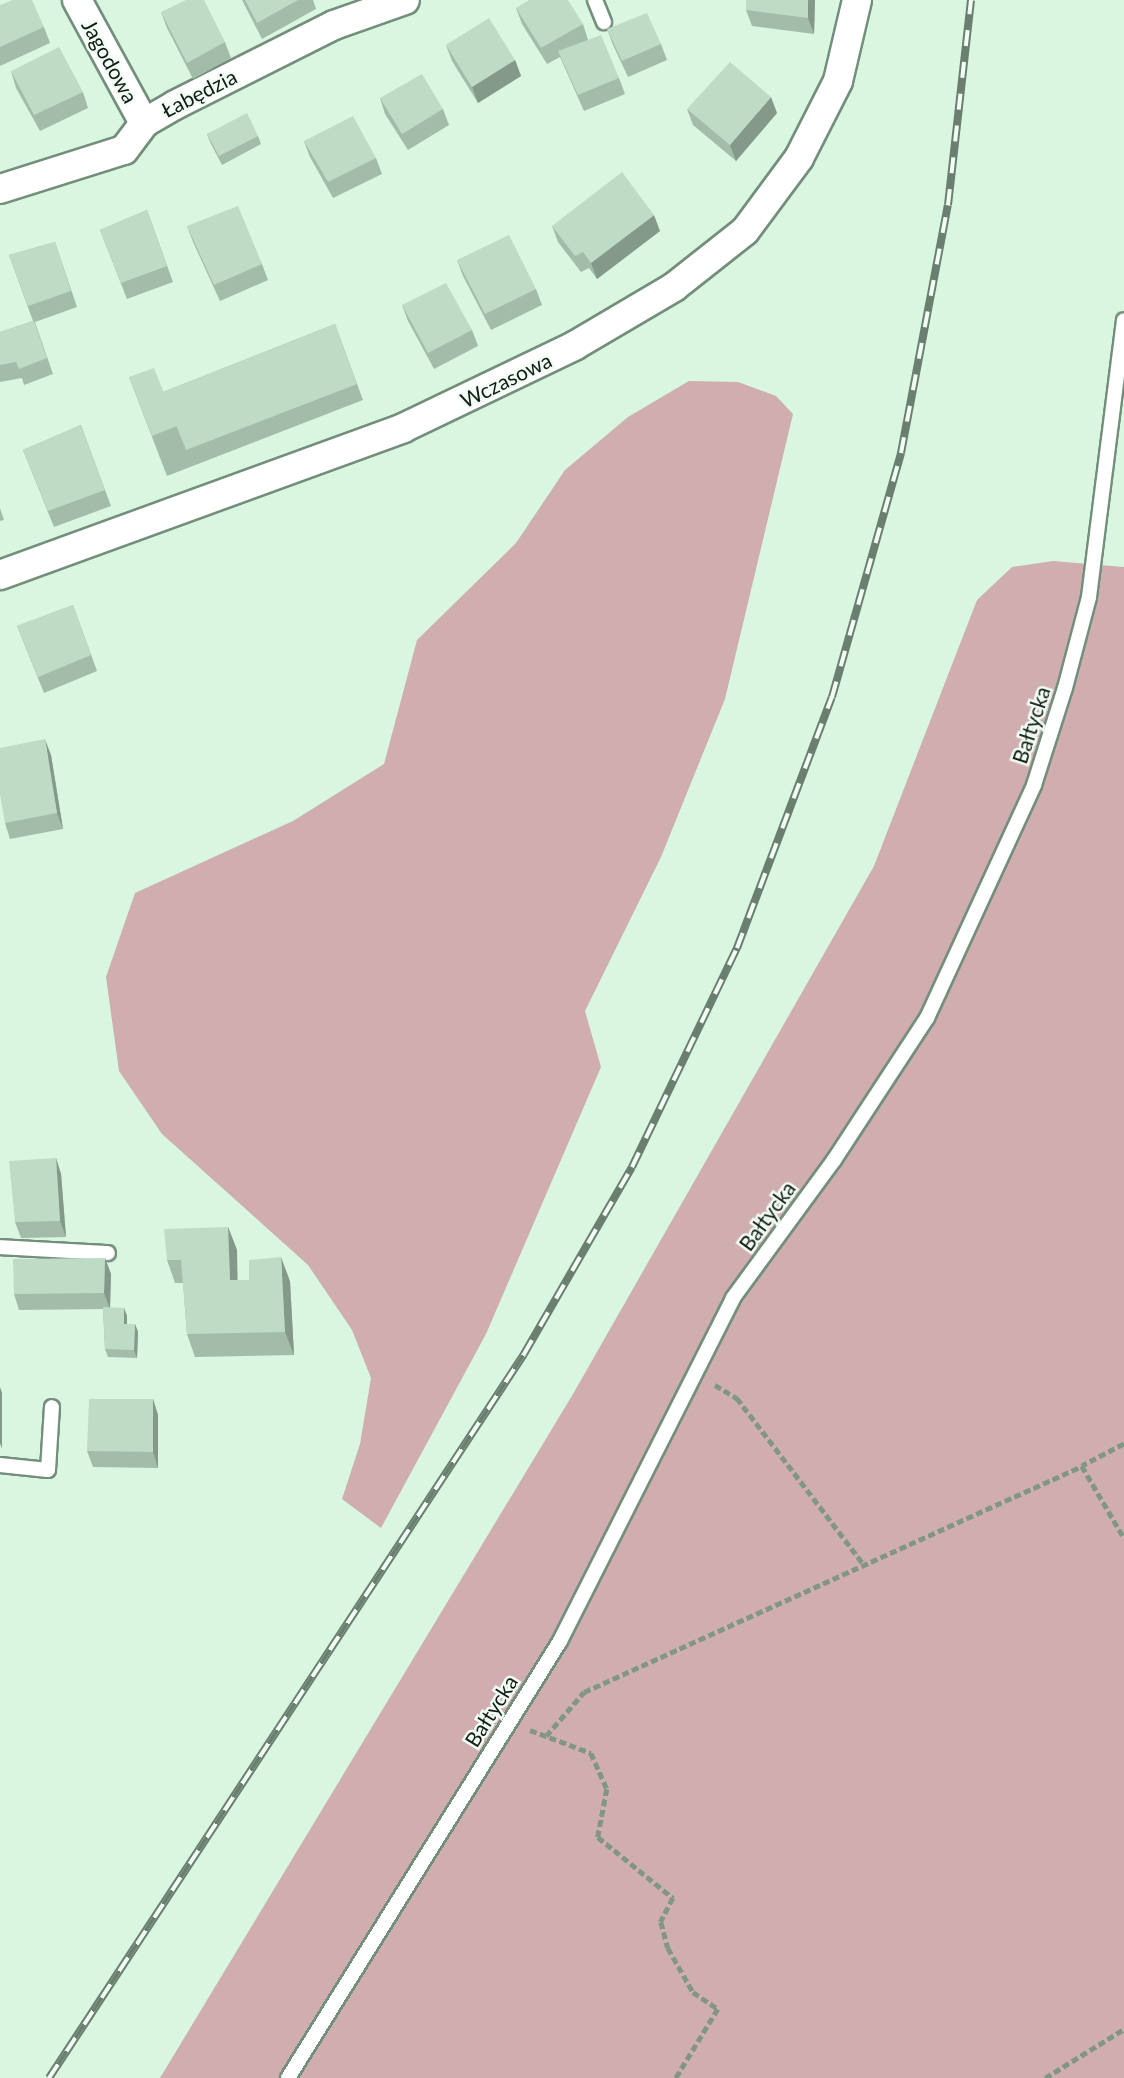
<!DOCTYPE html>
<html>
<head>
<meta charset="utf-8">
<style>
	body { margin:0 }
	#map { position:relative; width:1124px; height:2078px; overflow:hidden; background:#d8f6e0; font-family:Lato,sans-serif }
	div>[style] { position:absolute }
	.forest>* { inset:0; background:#d0adaf }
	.path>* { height:4.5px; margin-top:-2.25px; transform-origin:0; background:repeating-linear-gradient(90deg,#819686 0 7px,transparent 0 10.5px) }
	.roads { filter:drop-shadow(2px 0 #738e7b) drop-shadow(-2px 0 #738e7b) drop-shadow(0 2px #738e7b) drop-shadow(0 -2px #738e7b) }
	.lane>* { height:14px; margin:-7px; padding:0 7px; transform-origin:7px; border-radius:7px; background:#fff }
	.street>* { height:28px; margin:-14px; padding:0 14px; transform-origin:14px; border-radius:14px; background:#fff }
	.rail>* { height:8px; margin-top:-4px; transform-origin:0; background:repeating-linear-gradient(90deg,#f2fef5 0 16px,#6b7f71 0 32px); box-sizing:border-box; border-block:2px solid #6b7f71 }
	.wall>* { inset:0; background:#a3bcaa }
	.shaded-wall>* { inset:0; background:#85998b }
	.building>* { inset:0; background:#bedbc6 }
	span { translate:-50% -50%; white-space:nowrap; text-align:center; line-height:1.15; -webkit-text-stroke:5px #f2fef5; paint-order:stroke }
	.street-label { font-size:21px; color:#111b14 }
</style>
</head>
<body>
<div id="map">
	<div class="forest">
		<i style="clip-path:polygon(689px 381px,738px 382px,776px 396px,793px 414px,725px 699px,661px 857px,585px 1011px,601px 1067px,486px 1334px,381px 1528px,342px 1499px,360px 1444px,371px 1378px,352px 1330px,308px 1265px,162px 1134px,119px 1071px,106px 977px,135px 893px,293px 821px,384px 764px,417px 640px,516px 543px,565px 470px,628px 417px)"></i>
		<i style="clip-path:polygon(1053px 561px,1124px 567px,1124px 2078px,160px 2078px,573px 1394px,874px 866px,977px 600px,1012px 567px)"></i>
	</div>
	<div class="path">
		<i style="left:715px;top:1385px;width:26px;rotate:31deg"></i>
		<i style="left:737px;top:1398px;width:210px;rotate:52.7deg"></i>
		<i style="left:1124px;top:1444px;width:47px;rotate:152.4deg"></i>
		<i style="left:1082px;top:1466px;width:83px;rotate:59.7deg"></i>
		<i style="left:530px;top:1730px;width:65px;rotate:20.7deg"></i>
		<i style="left:591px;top:1753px;width:39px;rotate:66deg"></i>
		<i style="left:607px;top:1789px;width:49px;rotate:100.6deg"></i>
		<i style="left:598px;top:1837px;width:97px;rotate:39.1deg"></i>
		<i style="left:673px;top:1898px;width:27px;rotate:117deg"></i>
		<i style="left:661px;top:1922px;width:27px;rotate:75deg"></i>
		<i style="left:668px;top:1948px;width:51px;rotate:60.4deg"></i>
		<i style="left:693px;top:1992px;width:30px;rotate:34deg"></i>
		<i style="left:718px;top:2009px;width:81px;rotate:121.3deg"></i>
		<i style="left:546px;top:1736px;width:58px;rotate:-49.2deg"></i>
		<i style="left:584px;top:1692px;width:547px;rotate:-24.41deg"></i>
		<i style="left:1045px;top:2078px;width:93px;rotate:-31.8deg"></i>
	</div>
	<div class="roads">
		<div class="lane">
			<i style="left:595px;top:0;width:24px;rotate:68deg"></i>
			<i style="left:0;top:1247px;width:108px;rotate:3.2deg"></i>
			<i style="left:0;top:1465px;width:48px;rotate:5.9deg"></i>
			<i style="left:48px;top:1470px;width:63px;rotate:-86.4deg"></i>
			<i style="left:288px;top:2078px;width:515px;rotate:-58.1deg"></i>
			<i style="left:560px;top:1641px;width:384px;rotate:-63.2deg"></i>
			<i style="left:733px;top:1298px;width:171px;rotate:-53.8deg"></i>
			<i style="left:834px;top:1160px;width:170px;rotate:-56.8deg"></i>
			<i style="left:927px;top:1018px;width:256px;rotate:-65.3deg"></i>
			<i style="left:1034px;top:785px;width:102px;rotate:-72.3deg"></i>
			<i style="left:1065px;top:688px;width:94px;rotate:-75.2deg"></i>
			<i style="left:1089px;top:597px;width:279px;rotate:-82.8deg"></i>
		</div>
		<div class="street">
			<i style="left:77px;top:0;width:140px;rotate:61.4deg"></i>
			<i style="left:0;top:189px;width:130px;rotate:-17.5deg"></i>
			<i style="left:124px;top:150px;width:34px;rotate:-53deg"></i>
			<i style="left:144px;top:123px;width:36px;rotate:-30deg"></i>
			<i style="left:175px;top:105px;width:178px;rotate:-26.7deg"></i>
			<i style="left:334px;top:25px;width:75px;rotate:-19.4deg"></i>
			<i style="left:0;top:575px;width:429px;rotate:-20deg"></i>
			<i style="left:403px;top:428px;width:190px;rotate:-25.6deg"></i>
			<i style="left:574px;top:346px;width:116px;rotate:-30.5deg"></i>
			<i style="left:674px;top:287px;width:90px;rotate:-38.3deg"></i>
			<i style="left:745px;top:231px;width:91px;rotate:-53.5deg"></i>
			<i style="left:799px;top:158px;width:86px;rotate:-63.1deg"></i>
			<i style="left:838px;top:81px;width:83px;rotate:-76.8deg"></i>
		</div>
	</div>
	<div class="rail">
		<i style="left:49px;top:2078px;width:866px;rotate:-56.73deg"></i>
		<i style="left:524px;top:1354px;width:216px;rotate:-60deg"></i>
		<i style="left:632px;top:1167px;width:243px;rotate:-64.4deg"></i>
		<i style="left:737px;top:948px;width:268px;rotate:-69.3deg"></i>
		<i style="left:832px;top:697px;width:254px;rotate:-74.2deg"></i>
		<i style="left:901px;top:453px;width:252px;rotate:-79.3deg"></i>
		<i style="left:948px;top:205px;width:206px;rotate:-83.6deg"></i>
	</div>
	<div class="wall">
		<i style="clip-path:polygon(242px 0,313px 0,316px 9px,262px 39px)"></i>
		<i style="clip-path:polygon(746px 0,815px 0,814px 34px,752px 26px,746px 10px)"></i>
		<i style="clip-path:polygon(0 5px,44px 27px,50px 43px,0 66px)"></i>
		<i style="clip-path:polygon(516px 8px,583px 24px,588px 40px,619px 78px,625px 94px,584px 111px,560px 57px,547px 64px,522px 24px)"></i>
		<i style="clip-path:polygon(161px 12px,225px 42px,231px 58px,193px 79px,167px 28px)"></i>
		<i style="clip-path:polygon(607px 29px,661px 44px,667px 60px,628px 77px,613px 45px)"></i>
		<i style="clip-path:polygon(446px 45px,515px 60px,521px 76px,478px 103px,452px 61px)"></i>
		<i style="clip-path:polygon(11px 71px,83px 92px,88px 108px,40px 131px,16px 88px)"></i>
		<i style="clip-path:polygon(380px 98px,443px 109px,449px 125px,408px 150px,385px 114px)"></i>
		<i style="clip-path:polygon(687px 109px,777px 113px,736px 161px,693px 125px)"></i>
		<i style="clip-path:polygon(207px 134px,258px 136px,261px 144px,222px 165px,210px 142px)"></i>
		<i style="clip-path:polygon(304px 141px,376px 158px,382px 174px,333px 198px,310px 157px)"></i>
		<i style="clip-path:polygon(147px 210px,173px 282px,127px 299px,100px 230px)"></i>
		<i style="clip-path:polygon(187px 226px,262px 264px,268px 280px,220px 301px,193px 242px)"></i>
		<i style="clip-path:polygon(552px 226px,660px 231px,597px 279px,589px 268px,581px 272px,558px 242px)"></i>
		<i style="clip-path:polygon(55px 242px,77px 307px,35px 322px,53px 374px,24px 385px,22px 378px,0 382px,0 332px,33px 321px,9px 255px)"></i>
		<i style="clip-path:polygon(457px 260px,536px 289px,542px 305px,491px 330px,463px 276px)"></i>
		<i style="clip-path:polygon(402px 305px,472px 330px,478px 346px,434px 369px,408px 321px)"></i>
		<i style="clip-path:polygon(335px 324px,363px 400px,167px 476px,129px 377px,163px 392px)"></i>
		<i style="clip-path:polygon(81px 425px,111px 506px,54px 527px,23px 450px)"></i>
		<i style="clip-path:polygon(0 508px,4px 520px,0 521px)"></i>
		<i style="clip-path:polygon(73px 605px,97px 671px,44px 693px,17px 626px)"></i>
		<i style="clip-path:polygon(51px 755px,63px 829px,10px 839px,5px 823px)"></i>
		<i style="clip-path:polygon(56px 1158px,61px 1174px,66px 1237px,21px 1238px,15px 1222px)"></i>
		<i style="clip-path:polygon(228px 1227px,237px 1250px,237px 1280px,290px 1281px,294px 1355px,195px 1357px,187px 1334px,183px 1283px,175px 1283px,167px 1260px)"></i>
		<i style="clip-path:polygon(105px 1258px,111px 1274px,110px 1308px,124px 1308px,127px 1316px,127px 1324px,135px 1324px,138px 1332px,137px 1358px,108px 1357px,105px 1349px,103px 1309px,19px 1310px,14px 1294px)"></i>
		<i style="clip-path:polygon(153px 1399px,158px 1415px,158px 1468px,93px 1467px,87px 1451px)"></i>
	</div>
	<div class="shaded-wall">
		<i style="clip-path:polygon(808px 0,815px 0,814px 34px,808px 18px)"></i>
		<i style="clip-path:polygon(515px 60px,521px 76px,478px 103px,472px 87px)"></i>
		<i style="clip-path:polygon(771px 97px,777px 113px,736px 161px,730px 145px)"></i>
		<i style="clip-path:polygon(654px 215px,660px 231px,597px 279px,591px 263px)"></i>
		<i style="clip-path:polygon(45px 739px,51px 755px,63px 829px,57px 813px)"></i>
		<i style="clip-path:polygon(56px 1158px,61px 1174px,66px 1237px,60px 1221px)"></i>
		<i style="clip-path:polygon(228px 1227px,237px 1250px,238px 1303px,230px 1280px)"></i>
		<i style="clip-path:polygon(281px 1257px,290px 1281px,294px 1355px,285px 1332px)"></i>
		<i style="clip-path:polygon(105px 1258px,111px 1274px,110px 1309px,104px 1293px)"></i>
		<i style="clip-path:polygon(124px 1308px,127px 1316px,127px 1332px,124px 1324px)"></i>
		<i style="clip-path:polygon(135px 1324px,138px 1332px,137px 1358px,134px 1350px)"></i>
		<i style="clip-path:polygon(0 1387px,2px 1393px,2px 1449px,0 1443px)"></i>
		<i style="clip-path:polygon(153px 1399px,158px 1415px,158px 1468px,153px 1452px)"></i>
	</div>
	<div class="building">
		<i style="clip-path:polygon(13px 0,32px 0,44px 27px,0 47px,0 5px)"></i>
		<i style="clip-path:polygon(186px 0,204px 0,225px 42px,187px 63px,161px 12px)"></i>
		<i style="clip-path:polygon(245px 0,298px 0,257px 23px)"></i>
		<i style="clip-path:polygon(529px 0,568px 0,583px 24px,541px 48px,516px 8px)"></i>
		<i style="clip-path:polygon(746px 0,808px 0,808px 18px,746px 10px)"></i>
		<i style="clip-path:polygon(647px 13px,661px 44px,622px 61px,607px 29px)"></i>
		<i style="clip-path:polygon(489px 18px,515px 60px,472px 87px,446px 45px)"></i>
		<i style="clip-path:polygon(601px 35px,619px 78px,578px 95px,558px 51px)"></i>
		<i style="clip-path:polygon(59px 47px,83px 92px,34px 115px,11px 71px)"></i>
		<i style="clip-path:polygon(730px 62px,771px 97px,730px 145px,687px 109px)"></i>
		<i style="clip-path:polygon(422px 74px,443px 109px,402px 134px,380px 98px)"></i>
		<i style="clip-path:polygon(247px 113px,258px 136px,219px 156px,207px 134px)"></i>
		<i style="clip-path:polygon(353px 116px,376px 158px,328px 182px,304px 141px)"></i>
		<i style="clip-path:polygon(622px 172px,654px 215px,591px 263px,583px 252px,575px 256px,552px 226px)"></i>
		<i style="clip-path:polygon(238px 206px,262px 264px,214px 285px,187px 226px)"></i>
		<i style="clip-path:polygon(147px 210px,167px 266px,121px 283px,100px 230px)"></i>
		<i style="clip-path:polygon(509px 235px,536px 289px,485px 314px,457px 260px)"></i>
		<i style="clip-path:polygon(55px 242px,71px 291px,28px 306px,9px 255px)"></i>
		<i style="clip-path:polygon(446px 283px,472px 330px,428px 353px,402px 305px)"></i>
		<i style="clip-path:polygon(34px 321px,47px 358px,19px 369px,16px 362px,0 365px,0 332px)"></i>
		<i style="clip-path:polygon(335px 324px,357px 384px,186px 450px,163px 392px)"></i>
		<i style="clip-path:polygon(154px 368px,177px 426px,152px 436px,129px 377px)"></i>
		<i style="clip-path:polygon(81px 425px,105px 490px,48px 511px,23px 450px)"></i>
		<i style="clip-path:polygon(73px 605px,91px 655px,38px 677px,17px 626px)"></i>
		<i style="clip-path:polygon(45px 739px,57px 813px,5px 823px,0 794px,0 748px)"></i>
		<i style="clip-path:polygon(56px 1158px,60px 1221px,15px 1222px,9px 1161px)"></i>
		<i style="clip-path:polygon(228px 1227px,230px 1280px,249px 1280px,249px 1260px,281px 1257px,285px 1332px,187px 1334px,181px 1260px,167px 1260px,164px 1229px)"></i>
		<i style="clip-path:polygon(105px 1258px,104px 1293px,14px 1294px,13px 1259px)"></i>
		<i style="clip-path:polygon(103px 1307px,124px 1308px,124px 1324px,135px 1324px,134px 1350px,105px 1349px)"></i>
		<i style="clip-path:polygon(89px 1399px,153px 1399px,153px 1452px,87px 1451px)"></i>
	</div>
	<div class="street-label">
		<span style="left:110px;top:61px;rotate:61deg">Jagodowa</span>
		<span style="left:199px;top:93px;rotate:-27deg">Łabędzia</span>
		<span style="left:506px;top:380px;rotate:-26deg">Wczasowa</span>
		<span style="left:1031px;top:725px;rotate:-72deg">Bałtycka</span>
		<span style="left:767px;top:1216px;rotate:-54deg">Bałtycka</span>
		<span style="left:491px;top:1711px;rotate:-58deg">Bałtycka</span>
	</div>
</div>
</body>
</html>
